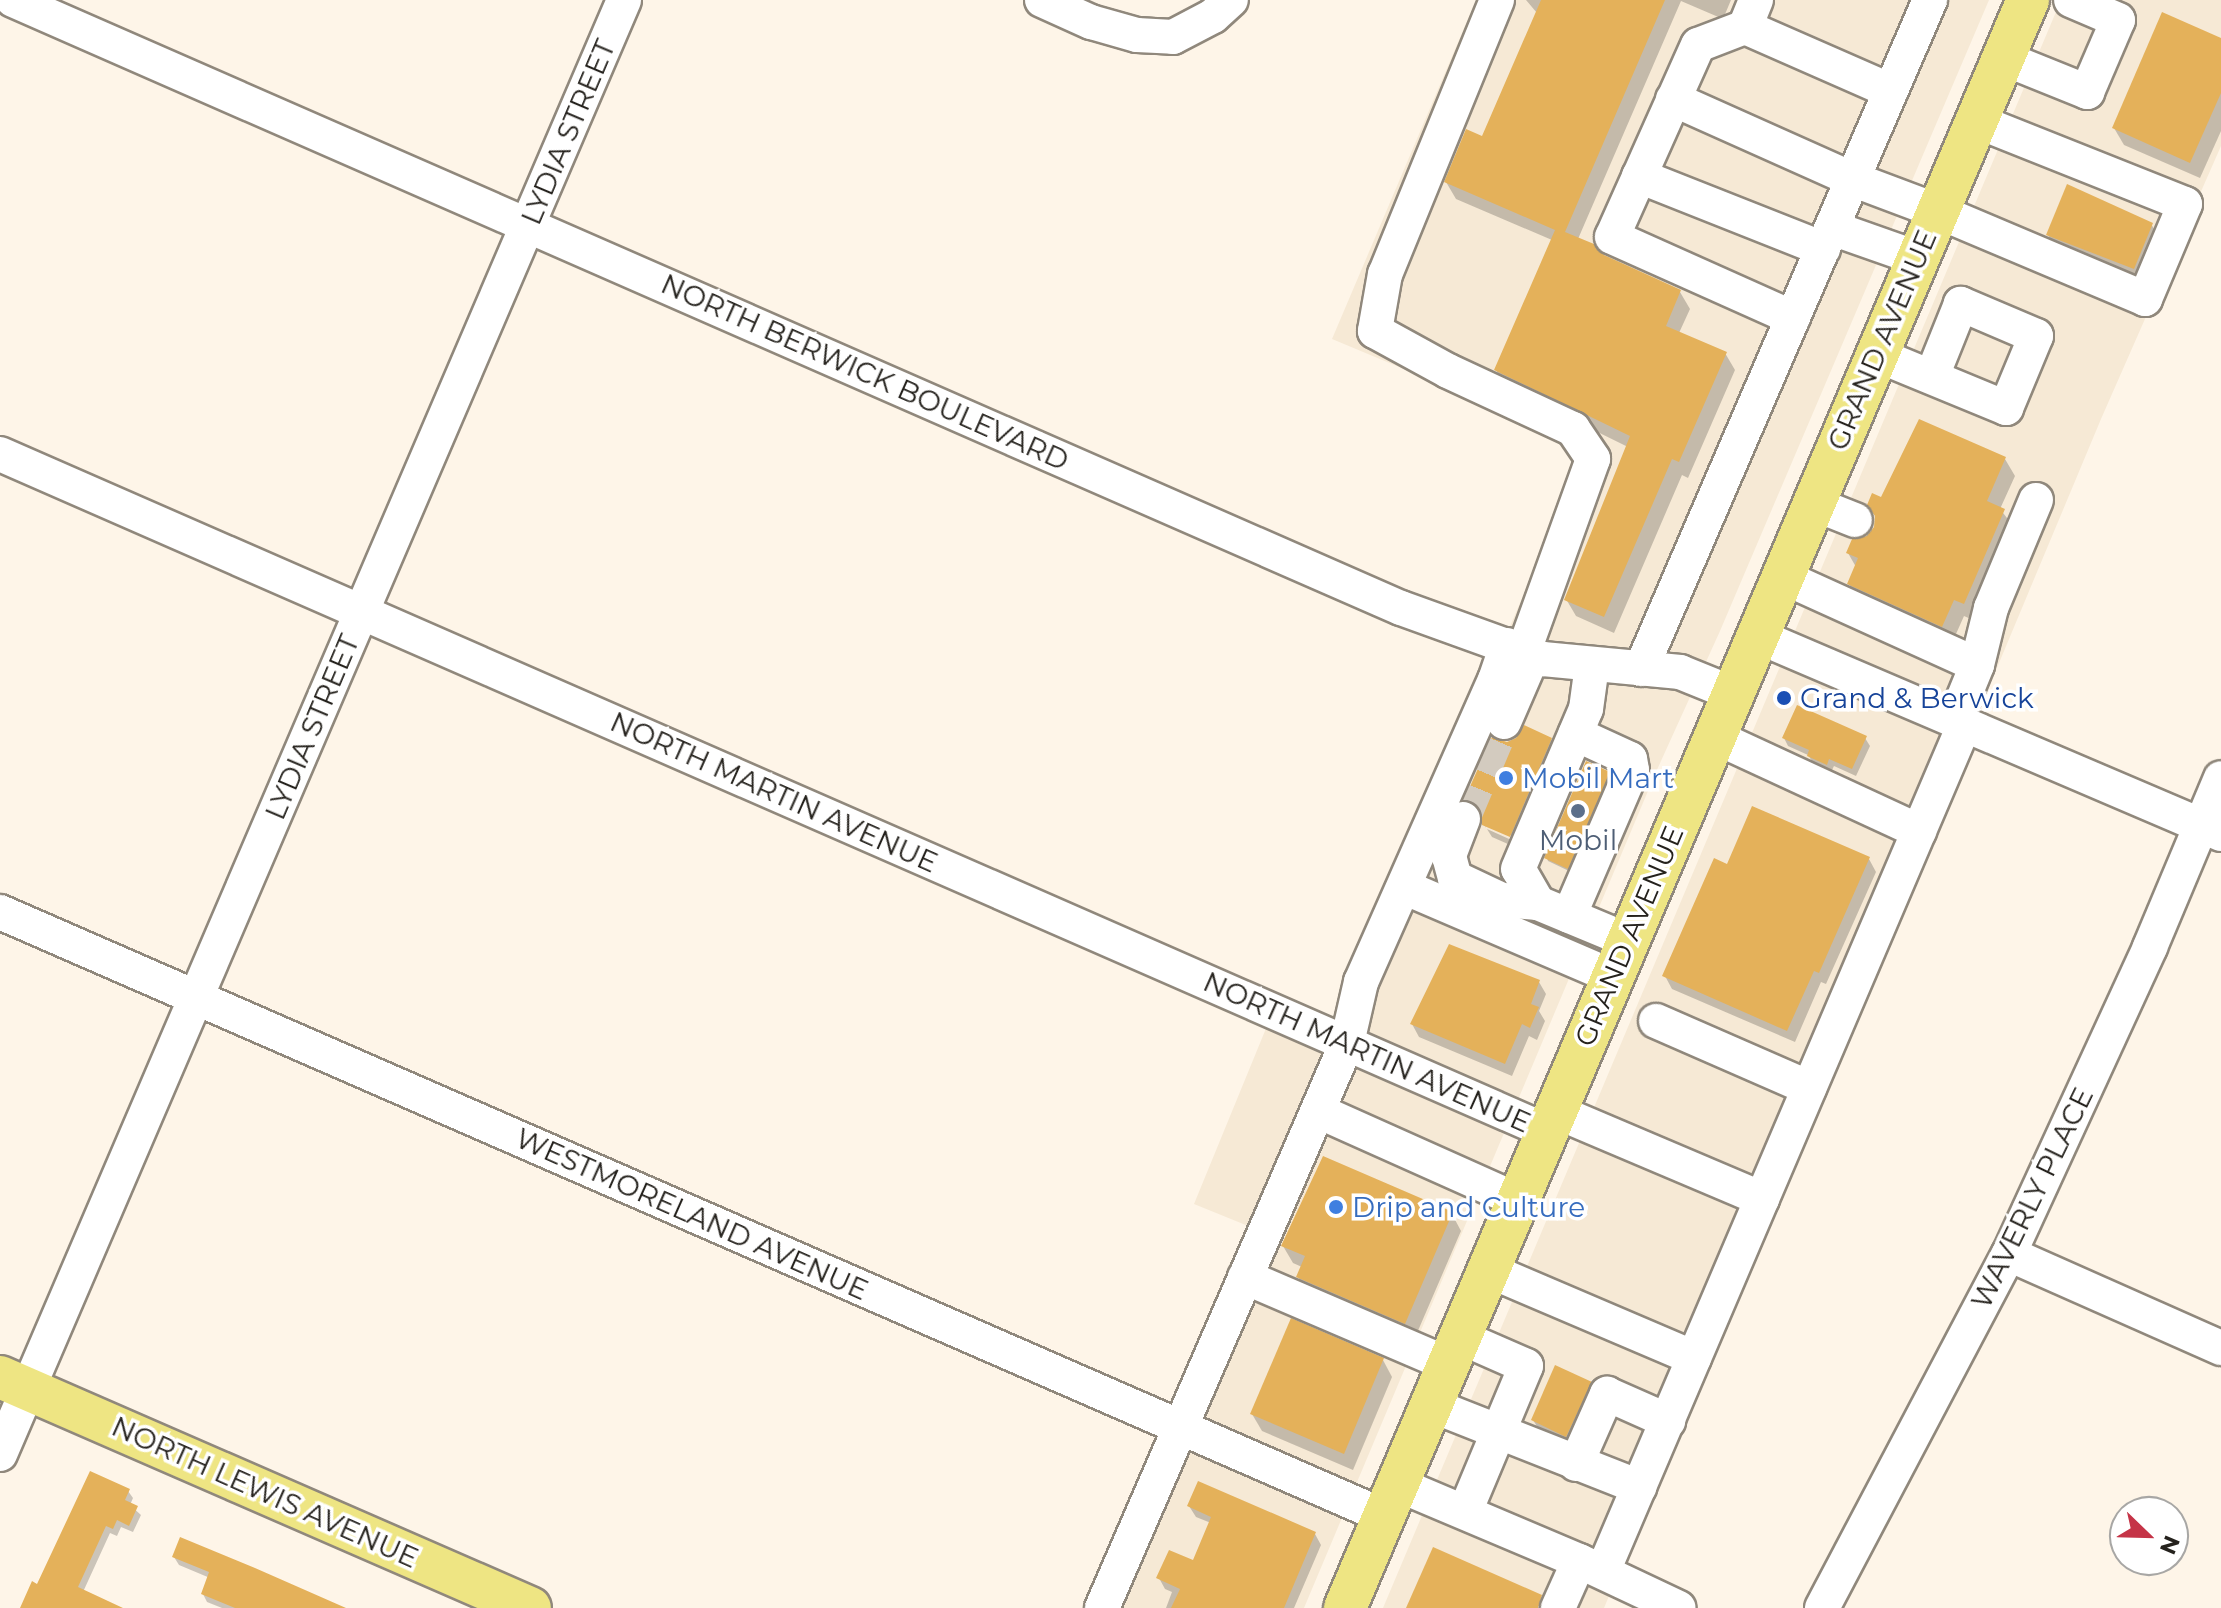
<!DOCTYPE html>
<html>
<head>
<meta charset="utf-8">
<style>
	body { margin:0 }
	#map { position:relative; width:2221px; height:1608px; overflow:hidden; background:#fef5e8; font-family:Montserrat,sans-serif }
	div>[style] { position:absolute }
	.built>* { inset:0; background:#f6e9d5 }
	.shadow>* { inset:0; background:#0003 }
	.building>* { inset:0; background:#e4b15a }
	.minor-tunnel>* { height:34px; margin-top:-17px; transform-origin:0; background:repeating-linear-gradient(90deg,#d3cbbf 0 34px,transparent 0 51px) }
	.roads { filter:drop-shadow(2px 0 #90887c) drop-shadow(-2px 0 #90887c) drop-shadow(0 2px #90887c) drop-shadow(0 -2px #90887c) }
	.minor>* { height:34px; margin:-17px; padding:0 17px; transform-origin:17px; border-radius:17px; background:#fff }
	.major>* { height:42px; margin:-21px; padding:0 21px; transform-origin:21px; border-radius:21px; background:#eee583 }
	.dots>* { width:22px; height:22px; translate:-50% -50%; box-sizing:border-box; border:4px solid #fff; border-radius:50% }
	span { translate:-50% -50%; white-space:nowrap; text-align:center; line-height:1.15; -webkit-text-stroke:7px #fff; paint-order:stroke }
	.street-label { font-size:28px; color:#25221d }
	.transit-label { font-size:28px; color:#164399 }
	.left { translate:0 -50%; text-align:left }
	.shop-label { font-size:28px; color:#366cbe }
	.service-label { font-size:28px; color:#4e5e75 }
	.north { position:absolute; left:2109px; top:1496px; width:80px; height:80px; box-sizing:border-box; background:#fff; border:2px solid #a8a7a5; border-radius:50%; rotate:113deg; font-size:22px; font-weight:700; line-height:32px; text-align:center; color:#25221d }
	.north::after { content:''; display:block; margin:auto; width:28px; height:36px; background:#c53447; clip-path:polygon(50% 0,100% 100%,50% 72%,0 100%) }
</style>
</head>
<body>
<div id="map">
	<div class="built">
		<i style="clip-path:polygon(1476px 0,1989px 0,1720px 631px,1656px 772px,1304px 1608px,1091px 1608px,1258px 1230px,1194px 1204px,1267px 1026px,1325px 1054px,1588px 446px,1332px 339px)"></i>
		<i style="clip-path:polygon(2061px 0,2221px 0,2221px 146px,2101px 419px,1604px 1608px,1383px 1608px)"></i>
	</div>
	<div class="shadow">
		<i style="clip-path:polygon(1526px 0,1731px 0,1723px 19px,1681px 1px,1578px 239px,1603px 257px,1680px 292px,1690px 309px,1679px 333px,1725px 353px,1735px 370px,1688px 478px,1682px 475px,1614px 633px,1576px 616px,1566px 599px,1628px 447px,1506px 387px,1496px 370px,1552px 240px,1456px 199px,1446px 182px,1483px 139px,1537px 13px)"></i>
		<i style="clip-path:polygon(2221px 40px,2221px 131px,2200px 178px,2124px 145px,2114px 128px)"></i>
		<i style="clip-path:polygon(2151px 224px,2159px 237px,2141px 281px,2055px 248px,2048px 235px)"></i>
		<i style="clip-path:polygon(2005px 459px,2015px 476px,2000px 509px,2014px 527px,1973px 620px,1964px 616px,1952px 643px,1859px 601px,1849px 584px,1856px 567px,1848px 553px,1876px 527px,1881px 499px)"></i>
		<i style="clip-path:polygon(1784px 738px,1865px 738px,1870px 746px,1856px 776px,1834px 766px,1831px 772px,1814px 764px,1808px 755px,1788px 746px)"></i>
		<i style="clip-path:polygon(1551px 739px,1558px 752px,1517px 848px,1492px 837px,1487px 829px,1518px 843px,1520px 839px,1486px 824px,1486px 828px,1483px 817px,1473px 812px,1466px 799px,1507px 744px)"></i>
		<i style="clip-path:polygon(1608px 773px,1610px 776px,1569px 871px,1548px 861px,1547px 858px)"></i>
		<i style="clip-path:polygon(1869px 859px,1876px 872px,1826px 984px,1821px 982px,1795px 1042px,1672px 989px,1665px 976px,1728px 866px)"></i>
		<i style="clip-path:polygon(1539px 982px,1546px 994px,1539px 1011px,1545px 1021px,1537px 1040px,1529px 1036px,1512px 1076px,1419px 1037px,1412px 1024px)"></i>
		<i style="clip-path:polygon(1452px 1214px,1461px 1231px,1414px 1340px,1308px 1294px,1298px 1277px,1302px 1267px,1293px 1263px,1283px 1246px)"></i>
		<i style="clip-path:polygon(1383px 1360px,1392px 1377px,1353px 1470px,1262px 1431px,1252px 1414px)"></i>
		<i style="clip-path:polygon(1591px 1383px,1595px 1391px,1571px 1444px,1538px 1428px,1533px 1420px)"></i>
		<i style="clip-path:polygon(128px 1491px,133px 1498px,130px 1505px,141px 1515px,133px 1532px,121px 1527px,117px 1536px,110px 1533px,83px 1592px,118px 1608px,21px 1608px)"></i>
		<i style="clip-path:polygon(1189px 1506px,1315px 1534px,1321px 1545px,1294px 1608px,1166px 1608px,1172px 1592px,1165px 1589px,1159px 1578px,1194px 1562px,1211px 1523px,1196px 1517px)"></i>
		<i style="clip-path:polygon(174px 1557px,336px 1608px,222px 1608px,207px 1602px,203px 1594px,210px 1578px,179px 1565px)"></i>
	</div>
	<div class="building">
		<i style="clip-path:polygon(1541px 0,1665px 0,1565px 232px,1594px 244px,1604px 255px,1681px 290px,1666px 326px,1727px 352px,1679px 462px,1672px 459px,1604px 617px,1564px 600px,1630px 436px,1494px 370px,1555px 230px,1444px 182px,1466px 129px,1482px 136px)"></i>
		<i style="clip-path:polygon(2162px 12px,2221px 38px,2221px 93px,2190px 163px,2112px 128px)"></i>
		<i style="clip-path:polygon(2067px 184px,2153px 223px,2134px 269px,2046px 235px)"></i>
		<i style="clip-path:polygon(1919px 419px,2006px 457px,1987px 501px,2005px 509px,1964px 604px,1954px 600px,1942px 627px,1847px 584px,1858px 558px,1846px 553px,1852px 539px,1867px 536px,1874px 527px,1875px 516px,1867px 505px,1872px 493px,1881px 497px)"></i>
		<i style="clip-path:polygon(1797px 705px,1867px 736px,1852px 769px,1829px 759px,1827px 765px,1807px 756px,1809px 750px,1782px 738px)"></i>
		<i style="clip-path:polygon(1524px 725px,1552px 738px,1510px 837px,1482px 825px,1479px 807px,1464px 800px,1492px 737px,1507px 742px,1516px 738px)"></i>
		<i style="clip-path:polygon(1586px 761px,1610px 772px,1568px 869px,1544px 858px)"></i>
		<i style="clip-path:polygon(1752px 806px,1870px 857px,1819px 973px,1814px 971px,1787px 1031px,1662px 976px,1714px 858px,1727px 864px)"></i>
		<i style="clip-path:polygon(1449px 944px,1540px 980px,1531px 1004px,1539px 1007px,1530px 1028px,1522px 1024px,1505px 1064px,1410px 1024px)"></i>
		<i style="clip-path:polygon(1323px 1156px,1453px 1212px,1405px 1324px,1296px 1277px,1305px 1256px,1281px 1246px)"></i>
		<i style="clip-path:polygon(1291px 1318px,1384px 1358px,1344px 1454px,1250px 1414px)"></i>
		<i style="clip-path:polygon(1555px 1365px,1592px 1382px,1566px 1437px,1531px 1420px)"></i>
		<i style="clip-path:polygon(90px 1471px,130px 1489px,125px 1500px,138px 1506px,129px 1526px,117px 1520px,113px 1529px,106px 1526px,78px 1587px,123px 1608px,20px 1608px,32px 1581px,37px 1584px)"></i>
		<i style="clip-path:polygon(1198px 1481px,1316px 1532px,1284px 1608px,1171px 1608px,1180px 1589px,1156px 1578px,1169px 1550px,1193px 1560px,1211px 1517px,1187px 1506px)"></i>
		<i style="clip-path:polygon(180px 1537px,255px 1568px,346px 1608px,235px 1608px,201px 1594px,209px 1572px,172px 1557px)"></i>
		<i style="clip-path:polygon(1433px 1547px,1542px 1595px,1538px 1608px,1406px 1608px)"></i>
	</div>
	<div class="minor-tunnel">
		<i style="left:1463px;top:819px;width:105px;rotate:-67.1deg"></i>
	</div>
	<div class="roads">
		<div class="minor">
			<i style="left:13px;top:0;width:1515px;rotate:23.66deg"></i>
			<i style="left:1401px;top:608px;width:151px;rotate:19.8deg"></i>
			<i style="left:1543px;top:659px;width:138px;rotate:5.4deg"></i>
			<i style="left:1680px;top:672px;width:56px;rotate:22deg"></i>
			<i style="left:1042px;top:0;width:54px;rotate:24.2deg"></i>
			<i style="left:1091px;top:22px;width:48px;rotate:15.8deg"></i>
			<i style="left:1137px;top:35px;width:36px;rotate:3deg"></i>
			<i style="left:1173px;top:37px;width:45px;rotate:-27.7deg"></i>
			<i style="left:1213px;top:16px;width:24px;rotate:-42deg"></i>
			<i style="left:1497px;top:0;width:296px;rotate:112.2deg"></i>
			<i style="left:1385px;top:274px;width:58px;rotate:100deg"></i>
			<i style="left:1375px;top:331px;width:83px;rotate:28.7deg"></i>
			<i style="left:1448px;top:371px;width:138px;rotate:24.9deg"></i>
			<i style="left:1573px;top:429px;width:36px;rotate:56deg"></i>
			<i style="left:1593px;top:459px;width:204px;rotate:109.8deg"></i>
			<i style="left:1756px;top:0;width:29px;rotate:112deg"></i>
			<i style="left:1745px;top:27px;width:50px;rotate:159deg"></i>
			<i style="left:1698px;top:45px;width:210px;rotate:114.1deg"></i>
			<i style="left:1612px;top:237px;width:198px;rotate:24.1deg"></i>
			<i style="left:1745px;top:27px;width:159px;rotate:23.7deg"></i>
			<i style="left:2003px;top:58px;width:91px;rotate:22deg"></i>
			<i style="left:2087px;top:92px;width:78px;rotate:-66.7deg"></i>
			<i style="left:2118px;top:20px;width:51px;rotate:-156.9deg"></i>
			<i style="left:1673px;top:99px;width:196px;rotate:24.1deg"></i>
			<i style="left:1852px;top:179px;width:91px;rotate:20.6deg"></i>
			<i style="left:1937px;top:211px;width:226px;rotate:22.9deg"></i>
			<i style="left:2145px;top:299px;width:103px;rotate:-67.2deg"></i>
			<i style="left:2185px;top:204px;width:225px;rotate:-158.3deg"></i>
			<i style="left:1639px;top:176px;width:198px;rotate:21.6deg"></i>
			<i style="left:1832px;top:228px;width:90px;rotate:19.4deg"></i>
			<i style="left:1875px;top:354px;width:142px;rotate:22.4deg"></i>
			<i style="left:2006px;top:408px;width:78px;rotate:-67.4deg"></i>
			<i style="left:2036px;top:336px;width:82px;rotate:-156.9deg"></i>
			<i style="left:1961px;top:304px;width:78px;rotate:111.9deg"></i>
			<i style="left:0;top:454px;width:1689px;rotate:23.64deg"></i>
			<i style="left:1812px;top:503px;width:46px;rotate:21.6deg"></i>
			<i style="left:1781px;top:576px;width:215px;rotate:24.4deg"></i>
			<i style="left:1755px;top:635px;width:507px;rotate:23.12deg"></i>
			<i style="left:1641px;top:669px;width:729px;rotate:-66.64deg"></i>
			<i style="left:1955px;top:719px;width:58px;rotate:-67.8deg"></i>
			<i style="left:1977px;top:665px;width:59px;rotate:-76.2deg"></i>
			<i style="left:1991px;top:608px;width:117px;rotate:-67.4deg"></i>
			<i style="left:1504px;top:722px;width:73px;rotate:-66.6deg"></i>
			<i style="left:1713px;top:736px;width:227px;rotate:24.8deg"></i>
			<i style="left:1463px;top:819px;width:40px;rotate:111deg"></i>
			<i style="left:1449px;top:856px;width:23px;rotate:75deg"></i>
			<i style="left:1455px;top:878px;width:52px;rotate:25.1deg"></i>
			<i style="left:1502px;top:900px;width:36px;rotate:5deg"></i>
			<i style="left:1538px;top:903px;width:96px;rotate:22.6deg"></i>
			<i style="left:1404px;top:887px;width:226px;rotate:23.2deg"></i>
			<i style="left:1538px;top:903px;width:39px;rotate:-120deg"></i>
			<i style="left:1518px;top:869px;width:174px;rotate:-67deg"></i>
			<i style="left:1586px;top:709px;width:44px;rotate:-82.2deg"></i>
			<i style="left:0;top:912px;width:1510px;rotate:23.58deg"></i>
			<i style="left:1569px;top:916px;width:159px;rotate:-66.7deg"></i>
			<i style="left:1632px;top:770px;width:11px;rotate:-100deg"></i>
			<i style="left:1630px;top:759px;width:60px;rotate:-155.2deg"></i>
			<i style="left:1656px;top:1021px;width:167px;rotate:23.6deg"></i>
			<i style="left:1318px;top:1111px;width:218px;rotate:24.1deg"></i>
			<i style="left:1555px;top:1111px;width:225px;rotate:23deg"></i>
			<i style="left:2009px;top:1254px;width:232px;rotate:23.9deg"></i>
			<i style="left:1488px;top:1270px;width:224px;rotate:23.1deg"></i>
			<i style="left:1245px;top:1277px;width:221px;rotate:23.2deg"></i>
			<i style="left:1460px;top:1337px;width:72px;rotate:23.7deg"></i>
			<i style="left:1526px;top:1366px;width:158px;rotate:112.7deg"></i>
			<i style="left:1431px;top:1405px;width:224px;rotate:21.5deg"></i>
			<i style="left:0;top:1454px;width:1582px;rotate:-66.77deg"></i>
			<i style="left:1576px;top:1464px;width:77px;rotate:-66.1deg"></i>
			<i style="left:1607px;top:1394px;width:67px;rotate:23.9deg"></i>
			<i style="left:1397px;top:1484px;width:198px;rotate:22.9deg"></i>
			<i style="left:1579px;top:1561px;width:110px;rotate:25.2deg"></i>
			<i style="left:1603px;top:1571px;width:922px;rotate:-66.88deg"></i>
			<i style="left:1102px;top:1608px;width:616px;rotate:-66.56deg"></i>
			<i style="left:1347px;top:1043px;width:63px;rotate:-77.1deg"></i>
			<i style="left:1361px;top:982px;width:330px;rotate:-66.1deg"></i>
			<i style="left:1495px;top:680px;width:37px;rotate:-71deg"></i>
			<i style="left:1558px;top:1608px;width:51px;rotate:-65.9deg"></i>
			<i style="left:1822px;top:1608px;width:400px;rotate:-62.2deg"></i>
			<i style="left:2009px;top:1254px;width:338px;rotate:-65.3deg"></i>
			<i style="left:2150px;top:947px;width:183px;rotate:-67.2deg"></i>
		</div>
		<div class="major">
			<i style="left:0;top:1377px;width:578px;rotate:23.55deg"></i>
			<i style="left:1345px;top:1608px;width:1747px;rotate:-66.99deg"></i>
		</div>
	</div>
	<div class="dots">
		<i style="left:1784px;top:698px;background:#1a4fb4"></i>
		<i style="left:1506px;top:778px;background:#3f7fe0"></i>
		<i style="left:1578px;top:811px;background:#5c6f8a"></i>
		<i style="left:1336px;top:1207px;background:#3f7fe0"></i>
	</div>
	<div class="street-label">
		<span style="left:568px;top:132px;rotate:-67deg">LYDIA STREET</span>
		<span style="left:1882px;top:340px;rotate:-67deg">GRAND AVENUE</span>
		<span style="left:865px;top:372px;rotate:24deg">NORTH BERWICK BOULEVARD</span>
		<span style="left:312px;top:727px;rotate:-67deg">LYDIA STREET</span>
		<span style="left:774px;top:792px;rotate:24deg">NORTH MARTIN AVENUE</span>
		<span style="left:1629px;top:936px;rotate:-67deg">GRAND AVENUE</span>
		<span style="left:1367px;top:1052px;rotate:24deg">NORTH MARTIN AVENUE</span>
		<span style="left:2032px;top:1198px;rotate:-64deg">WAVERLY PLACE</span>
		<span style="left:692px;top:1214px;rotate:24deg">WESTMORELAND AVENUE</span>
		<span style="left:265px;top:1492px;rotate:24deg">NORTH LEWIS AVENUE</span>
	</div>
	<div class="transit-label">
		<span class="left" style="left:1800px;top:698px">Grand &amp; Berwick</span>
	</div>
	<div class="shop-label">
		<span class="left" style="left:1522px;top:778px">Mobil Mart</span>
		<span class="left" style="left:1352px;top:1207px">Drip and Culture</span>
	</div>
	<div class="service-label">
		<span style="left:1578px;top:840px">Mobil</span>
	</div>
	<div class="north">N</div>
</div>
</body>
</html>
